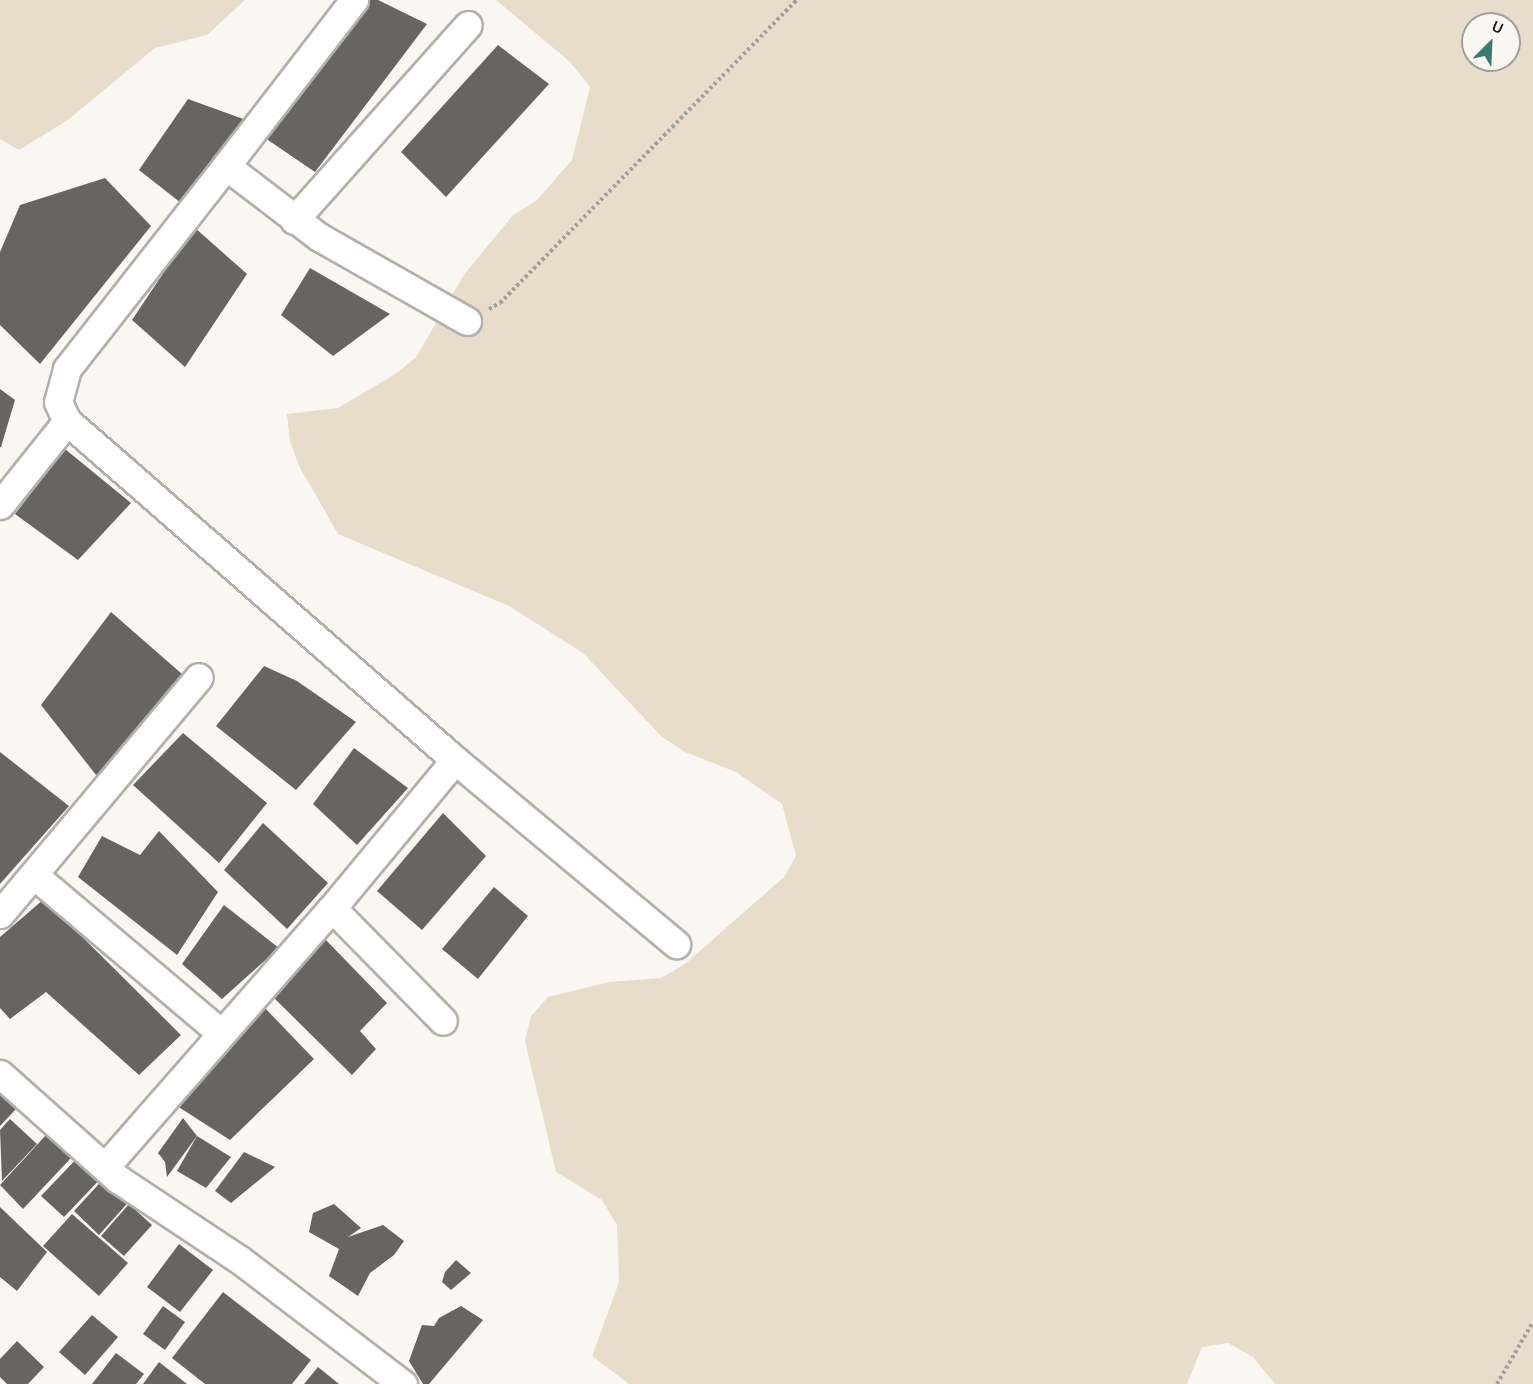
<!DOCTYPE html>
<html>
<head>
<meta charset="utf-8">
<style>
	body { margin:0 }
	#map { position:relative; width:1533px; height:1384px; overflow:hidden; background:#faf7f3; font-family:Karla,sans-serif }
	div>[style] { position:absolute }
	.green>* { inset:0; background:#e8ddcb }
	.building>* { inset:0; background:#676562 }
	.path>* { height:4px; margin-top:-2px; transform-origin:0; background:repeating-linear-gradient(90deg,#a2a09d 0 3px,transparent 0 6px) }
	.roads { filter:drop-shadow(2px 0 #b2b0ac) drop-shadow(-2px 0 #b2b0ac) drop-shadow(0 2px #b2b0ac) drop-shadow(0 -2px #b2b0ac) }
	.minor>* { height:27px; margin:-13.5px; padding:0 13.5px; transform-origin:13.5px; border-radius:13.5px; background:#fff }
	span { translate:-50% -50%; white-space:nowrap; text-align:center; line-height:1.15; -webkit-text-stroke:6px #faf7f3; paint-order:stroke }
	.north { position:absolute; left:1461px; top:12px; width:60px; height:60px; box-sizing:border-box; background:#faf7f3; border:2px solid #a19f9c; border-radius:50%; rotate:24deg; font-size:16px; font-weight:700; line-height:24px; text-align:center; color:#1b1a19 }
	.north::after { content:''; display:block; margin:auto; width:21px; height:27px; background:#387b6d; clip-path:polygon(50% 0,100% 100%,50% 72%,0 100%) }
</style>
</head>
<body>
<div id="map">
	<div class="green">
		<i style="clip-path:polygon(0 0,245px 0,207px 35px,155px 48px,68px 120px,19px 150px,0 139px)"></i>
		<i style="clip-path:polygon(evenodd,496px 0,1533px 0,1533px 1384px,1275px 1384px,1253px 1357px,1228px 1343px,1202px 1347px,1187px 1384px,629px 1384px,592px 1356px,619px 1282px,617px 1225px,602px 1200px,556px 1172px,525px 1041px,531px 1016px,548px 997px,609px 982px,661px 978px,685px 964px,784px 877px,796px 856px,782px 804px,736px 772px,685px 752px,662px 737px,583px 653px,509px 606px,338px 534px,299px 466px,290px 442px,287px 414px,338px 408px,397px 373px,416px 357px,464px 275px,513px 215px,536px 201px,572px 160px,590px 87px,569px 61px,496px 0,1473px 24px,1509px 24px,1509px 60px,1473px 60px,1473px 24px)"></i>
	</div>
	<div class="building">
		<i style="clip-path:polygon(365px 0,378px 0,427px 24px,315px 172px,265px 138px)"></i>
		<i style="clip-path:polygon(498px 45px,549px 84px,446px 197px,401px 152px)"></i>
		<i style="clip-path:polygon(188px 99px,246px 120px,181px 203px,139px 170px)"></i>
		<i style="clip-path:polygon(105px 178px,151px 226px,40px 364px,0 325px,0 252px,20px 205px)"></i>
		<i style="clip-path:polygon(194px 227px,247px 274px,185px 367px,132px 320px)"></i>
		<i style="clip-path:polygon(310px 268px,390px 314px,333px 356px,281px 315px)"></i>
		<i style="clip-path:polygon(0 389px,15px 400px,1px 447px,0 447px)"></i>
		<i style="clip-path:polygon(65px 449px,131px 503px,78px 560px,15px 514px)"></i>
		<i style="clip-path:polygon(111px 612px,182px 674px,100px 780px,41px 705px)"></i>
		<i style="clip-path:polygon(264px 666px,297px 681px,356px 722px,296px 790px,216px 726px)"></i>
		<i style="clip-path:polygon(183px 733px,267px 803px,219px 863px,133px 785px)"></i>
		<i style="clip-path:polygon(354px 748px,408px 788px,357px 845px,313px 804px)"></i>
		<i style="clip-path:polygon(0 752px,69px 806px,0 884px)"></i>
		<i style="clip-path:polygon(443px 813px,486px 856px,422px 930px,377px 891px)"></i>
		<i style="clip-path:polygon(263px 823px,328px 883px,287px 929px,224px 870px)"></i>
		<i style="clip-path:polygon(159px 831px,218px 892px,177px 955px,78px 877px,102px 836px,140px 855px)"></i>
		<i style="clip-path:polygon(494px 887px,528px 916px,478px 979px,442px 949px)"></i>
		<i style="clip-path:polygon(44px 899px,181px 1035px,139px 1075px,46px 992px,10px 1019px,0 1008px,0 937px)"></i>
		<i style="clip-path:polygon(224px 905px,279px 948px,222px 999px,182px 964px)"></i>
		<i style="clip-path:polygon(323px 937px,387px 1003px,360px 1031px,376px 1049px,352px 1075px,271px 995px)"></i>
		<i style="clip-path:polygon(262px 1005px,314px 1059px,230px 1140px,174px 1104px)"></i>
		<i style="clip-path:polygon(0 1094px,16px 1109px,0 1126px)"></i>
		<i style="clip-path:polygon(183px 1118px,197px 1136px,167px 1177px,165px 1162px,158px 1153px)"></i>
		<i style="clip-path:polygon(10px 1119px,37px 1144px,2px 1181px,0 1130px)"></i>
		<i style="clip-path:polygon(46px 1135px,71px 1158px,23px 1209px,0 1185px)"></i>
		<i style="clip-path:polygon(197px 1136px,231px 1157px,206px 1188px,177px 1171px)"></i>
		<i style="clip-path:polygon(83px 1152px,106px 1173px,64px 1217px,41px 1196px)"></i>
		<i style="clip-path:polygon(244px 1152px,275px 1167px,231px 1203px,215px 1191px)"></i>
		<i style="clip-path:polygon(108px 1174px,133px 1197px,99px 1235px,74px 1211px)"></i>
		<i style="clip-path:polygon(129px 1204px,152px 1225px,124px 1256px,101px 1236px)"></i>
		<i style="clip-path:polygon(334px 1204px,361px 1228px,348px 1237px,383px 1225px,404px 1241px,394px 1255px,370px 1273px,358px 1296px,329px 1276px,339px 1249px,309px 1232px,313px 1213px)"></i>
		<i style="clip-path:polygon(0 1207px,47px 1252px,17px 1291px,0 1277px)"></i>
		<i style="clip-path:polygon(72px 1214px,128px 1263px,99px 1296px,43px 1246px)"></i>
		<i style="clip-path:polygon(179px 1244px,213px 1270px,180px 1312px,147px 1287px)"></i>
		<i style="clip-path:polygon(456px 1260px,471px 1273px,451px 1290px,442px 1282px,445px 1272px)"></i>
		<i style="clip-path:polygon(223px 1292px,311px 1360px,292px 1384px,205px 1384px,172px 1358px)"></i>
		<i style="clip-path:polygon(163px 1306px,185px 1322px,165px 1350px,143px 1334px)"></i>
		<i style="clip-path:polygon(461px 1306px,483px 1320px,429px 1384px,423px 1384px,409px 1361px,422px 1325px,434px 1326px,439px 1318px)"></i>
		<i style="clip-path:polygon(92px 1315px,118px 1337px,85px 1375px,59px 1352px)"></i>
		<i style="clip-path:polygon(17px 1341px,44px 1367px,28px 1384px,7px 1384px,0 1377px,0 1359px)"></i>
		<i style="clip-path:polygon(116px 1353px,144px 1374px,136px 1384px,92px 1384px)"></i>
		<i style="clip-path:polygon(159px 1362px,187px 1384px,143px 1384px)"></i>
		<i style="clip-path:polygon(318px 1367px,339px 1384px,304px 1384px)"></i>
	</div>
	<div class="path">
		<i style="left:489px;top:309px;width:13px;rotate:-29deg"></i>
		<i style="left:500px;top:303px;width:424px;rotate:-45.6deg"></i>
		<i style="left:1497px;top:1384px;width:72px;rotate:-59.9deg"></i>
	</div>
	<div class="roads">
		<div class="minor">
			<i style="left:226px;top:166px;width:210px;rotate:-52.4deg"></i>
			<i style="left:294px;top:220px;width:261px;rotate:-48.3deg"></i>
			<i style="left:467px;top:321px;width:170px;rotate:-150.4deg"></i>
			<i style="left:319px;top:237px;width:117px;rotate:-142.6deg"></i>
			<i style="left:226px;top:166px;width:258px;rotate:128.1deg"></i>
			<i style="left:67px;top:369px;width:34px;rotate:105deg"></i>
			<i style="left:58px;top:402px;width:21px;rotate:65deg"></i>
			<i style="left:67px;top:421px;width:515px;rotate:41.14deg"></i>
			<i style="left:455px;top:760px;width:288px;rotate:39.8deg"></i>
			<i style="left:0;top:505px;width:107px;rotate:-51.4deg"></i>
			<i style="left:34px;top:875px;width:243px;rotate:40.2deg"></i>
			<i style="left:332px;top:908px;width:158px;rotate:45.5deg"></i>
			<i style="left:0;top:914px;width:309px;rotate:-50deg"></i>
			<i style="left:0;top:1074px;width:158px;rotate:41.7deg"></i>
			<i style="left:118px;top:1179px;width:146px;rotate:33.6deg"></i>
			<i style="left:240px;top:1260px;width:205px;rotate:37.3deg"></i>
			<i style="left:105px;top:1167px;width:344px;rotate:-48.8deg"></i>
			<i style="left:332px;top:908px;width:192px;rotate:-50.3deg"></i>
		</div>
	</div>
	<div class="north">U</div>
</div>
</body>
</html>
